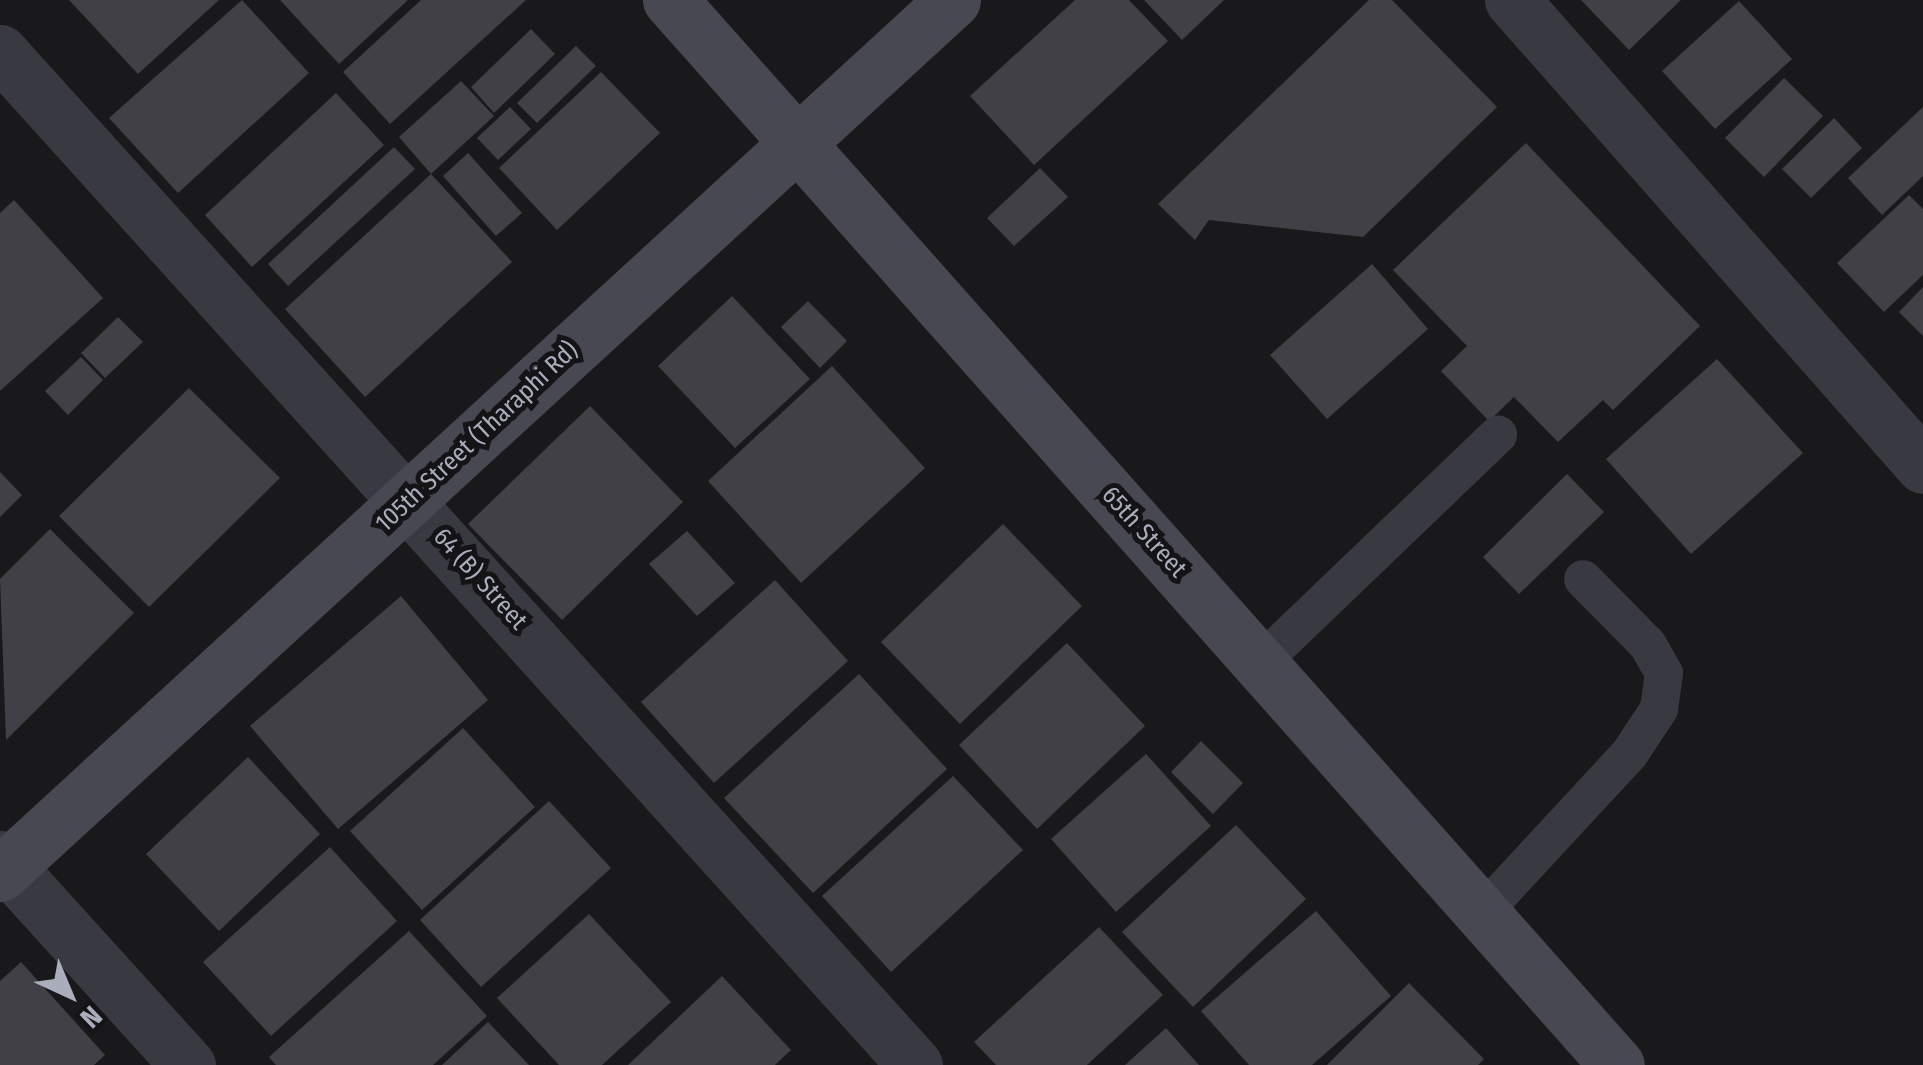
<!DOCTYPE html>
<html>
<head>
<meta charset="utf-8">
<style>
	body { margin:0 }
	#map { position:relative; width:1923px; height:1065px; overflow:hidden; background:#19181b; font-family:"Fira Sans Condensed",sans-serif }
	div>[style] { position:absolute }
	.building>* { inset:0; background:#404046 }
	.lane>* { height:38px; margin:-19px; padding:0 19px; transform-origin:19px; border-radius:19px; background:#393a41 }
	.street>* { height:55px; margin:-27.5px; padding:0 27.5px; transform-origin:27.5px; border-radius:27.5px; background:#393a41 }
	.secondary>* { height:55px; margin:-27.5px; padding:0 27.5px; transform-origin:27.5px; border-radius:27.5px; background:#474851 }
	span { translate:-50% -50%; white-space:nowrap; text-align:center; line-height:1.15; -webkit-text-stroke:10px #141316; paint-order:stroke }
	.street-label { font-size:25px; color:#aaaebc }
	.north { position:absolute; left:20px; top:945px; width:100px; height:100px; -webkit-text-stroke:8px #141316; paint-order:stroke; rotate:136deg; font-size:28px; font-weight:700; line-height:40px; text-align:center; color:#aaaebc }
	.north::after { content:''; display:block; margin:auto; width:35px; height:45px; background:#aaaebc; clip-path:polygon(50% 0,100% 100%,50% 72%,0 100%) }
</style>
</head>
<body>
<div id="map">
	<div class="building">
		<i style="clip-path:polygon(69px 0,219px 0,138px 74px)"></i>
		<i style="clip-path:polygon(242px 0,309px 73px,178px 193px,109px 118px)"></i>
		<i style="clip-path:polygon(280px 0,408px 0,339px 64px)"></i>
		<i style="clip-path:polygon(421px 0,526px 0,390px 124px,343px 72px)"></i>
		<i style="clip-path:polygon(1075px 0,1129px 0,1168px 41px,1034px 165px,970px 96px)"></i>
		<i style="clip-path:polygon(1144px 0,1224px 0,1182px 40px)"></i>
		<i style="clip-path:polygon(1369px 0,1392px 0,1497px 107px,1363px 237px,1209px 220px,1195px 240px,1158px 204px)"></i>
		<i style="clip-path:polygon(1581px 0,1681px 0,1629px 50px)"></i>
		<i style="clip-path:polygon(1739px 1px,1792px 59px,1715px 129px,1662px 71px)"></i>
		<i style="clip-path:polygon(531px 29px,555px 54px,494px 113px,471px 87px)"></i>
		<i style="clip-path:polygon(576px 46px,596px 66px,537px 123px,517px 103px)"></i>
		<i style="clip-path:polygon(601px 72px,660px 133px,557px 230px,499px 168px)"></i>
		<i style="clip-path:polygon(1784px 78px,1823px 116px,1764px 177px,1725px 138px)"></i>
		<i style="clip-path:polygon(461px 81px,494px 116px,431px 174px,399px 137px)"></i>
		<i style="clip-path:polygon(336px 93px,384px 145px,252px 267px,205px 215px)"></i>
		<i style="clip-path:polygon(510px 107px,531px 129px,498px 160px,477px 138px)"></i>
		<i style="clip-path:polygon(1923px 107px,1923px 176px,1882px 215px,1848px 178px)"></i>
		<i style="clip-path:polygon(1834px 118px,1862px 148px,1811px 198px,1782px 169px)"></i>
		<i style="clip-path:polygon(1526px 143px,1700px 326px,1613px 410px,1603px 400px,1558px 442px,1514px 397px,1489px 421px,1441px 371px,1467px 346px,1393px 270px)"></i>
		<i style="clip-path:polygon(394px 147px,415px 169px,288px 286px,268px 264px)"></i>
		<i style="clip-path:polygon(468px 153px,522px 213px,496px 236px,443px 176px)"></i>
		<i style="clip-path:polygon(1040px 168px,1068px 197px,1014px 246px,987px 218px)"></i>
		<i style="clip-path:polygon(431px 174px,512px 262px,365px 397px,285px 309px)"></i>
		<i style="clip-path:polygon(1909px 195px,1923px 209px,1923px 275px,1884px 312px,1837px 263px)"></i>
		<i style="clip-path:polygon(14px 200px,103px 298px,0 391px,0 213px)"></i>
		<i style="clip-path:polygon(1372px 264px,1428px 329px,1327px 419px,1270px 355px)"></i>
		<i style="clip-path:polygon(1923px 287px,1923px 336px,1899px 312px)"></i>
		<i style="clip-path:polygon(732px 296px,810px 379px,735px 448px,658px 366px)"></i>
		<i style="clip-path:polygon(808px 301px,847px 341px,820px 368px,781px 327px)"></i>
		<i style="clip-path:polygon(118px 317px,143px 342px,105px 378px,81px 353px)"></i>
		<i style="clip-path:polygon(81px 357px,103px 380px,68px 415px,45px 391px)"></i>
		<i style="clip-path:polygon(1717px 359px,1803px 453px,1691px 554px,1606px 459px)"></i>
		<i style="clip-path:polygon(832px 366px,925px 468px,801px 583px,708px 481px)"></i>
		<i style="clip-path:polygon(189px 388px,280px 478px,149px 607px,59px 516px)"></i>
		<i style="clip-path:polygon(590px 406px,683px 502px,562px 620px,468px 524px)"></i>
		<i style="clip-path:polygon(0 472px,22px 495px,0 517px)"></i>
		<i style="clip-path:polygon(1567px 474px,1604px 512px,1519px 594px,1483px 557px)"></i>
		<i style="clip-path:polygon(1003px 524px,1082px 606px,960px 724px,881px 642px)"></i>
		<i style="clip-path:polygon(50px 529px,134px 613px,6px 740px,0 579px)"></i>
		<i style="clip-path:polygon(687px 531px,735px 583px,697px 616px,649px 564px)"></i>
		<i style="clip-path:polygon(775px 580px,848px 661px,714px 783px,641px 702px)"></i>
		<i style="clip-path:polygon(401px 596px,488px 700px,338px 829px,250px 726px)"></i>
		<i style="clip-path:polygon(1067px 643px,1145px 726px,1037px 829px,959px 745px)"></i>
		<i style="clip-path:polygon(859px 674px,947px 769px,813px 893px,724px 798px)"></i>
		<i style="clip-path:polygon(463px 728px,535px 807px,422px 910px,350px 831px)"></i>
		<i style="clip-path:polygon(1201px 741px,1243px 783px,1213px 814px,1171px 772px)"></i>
		<i style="clip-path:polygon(1146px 754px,1211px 826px,1116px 912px,1051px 839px)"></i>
		<i style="clip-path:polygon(248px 757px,320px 834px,219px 931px,146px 854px)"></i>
		<i style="clip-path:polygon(953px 776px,1023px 850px,891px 972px,822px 896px)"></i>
		<i style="clip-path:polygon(549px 801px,611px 868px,481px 987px,420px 920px)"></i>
		<i style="clip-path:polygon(1236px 825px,1306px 899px,1193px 1007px,1122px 932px)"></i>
		<i style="clip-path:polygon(330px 847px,397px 921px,271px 1036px,203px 962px)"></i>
		<i style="clip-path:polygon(1316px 911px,1391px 996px,1312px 1065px,1249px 1065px,1201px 1011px)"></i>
		<i style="clip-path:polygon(589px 914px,671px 1002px,602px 1065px,559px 1065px,497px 998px)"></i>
		<i style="clip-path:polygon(1099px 927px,1163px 995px,1087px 1065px,996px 1065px,974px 1042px)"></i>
		<i style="clip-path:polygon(409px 931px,487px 1016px,433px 1065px,276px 1065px,269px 1057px)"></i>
		<i style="clip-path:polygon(21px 962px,105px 1055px,94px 1065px,0 1065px,0 981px)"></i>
		<i style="clip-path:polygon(722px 976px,791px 1050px,775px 1065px,628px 1065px)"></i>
		<i style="clip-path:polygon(1409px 983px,1484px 1059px,1478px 1065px,1327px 1065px)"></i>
		<i style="clip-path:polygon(488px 1022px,529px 1065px,442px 1065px)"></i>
		<i style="clip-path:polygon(1166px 1028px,1199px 1065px,1125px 1065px)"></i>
	</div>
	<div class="lane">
		<i style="left:1260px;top:663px;width:330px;rotate:-43.8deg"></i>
		<i style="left:1482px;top:913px;width:218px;rotate:-47.2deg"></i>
		<i style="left:1630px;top:753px;width:53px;rotate:-56.6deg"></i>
		<i style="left:1659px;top:709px;width:36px;rotate:-82deg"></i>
		<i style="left:1664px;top:673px;width:34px;rotate:-120deg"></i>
		<i style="left:1647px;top:644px;width:91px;rotate:-134.6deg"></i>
	</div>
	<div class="street">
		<i style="left:1512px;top:0;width:621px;rotate:48.59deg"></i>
		<i style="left:0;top:52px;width:1365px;rotate:47.91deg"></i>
		<i style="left:0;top:858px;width:280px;rotate:47.8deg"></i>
	</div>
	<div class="secondary">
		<i style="left:670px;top:0;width:1425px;rotate:48.36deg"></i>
		<i style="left:0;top:874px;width:1293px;rotate:-42.52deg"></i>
	</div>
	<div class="street-label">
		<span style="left:477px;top:437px;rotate:-43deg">105th Street (Tharaphi Rd)</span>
		<span style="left:1144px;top:532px;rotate:48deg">65th Street</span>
		<span style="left:480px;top:579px;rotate:48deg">64 (B) Street</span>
	</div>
	<div class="north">N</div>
</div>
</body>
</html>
